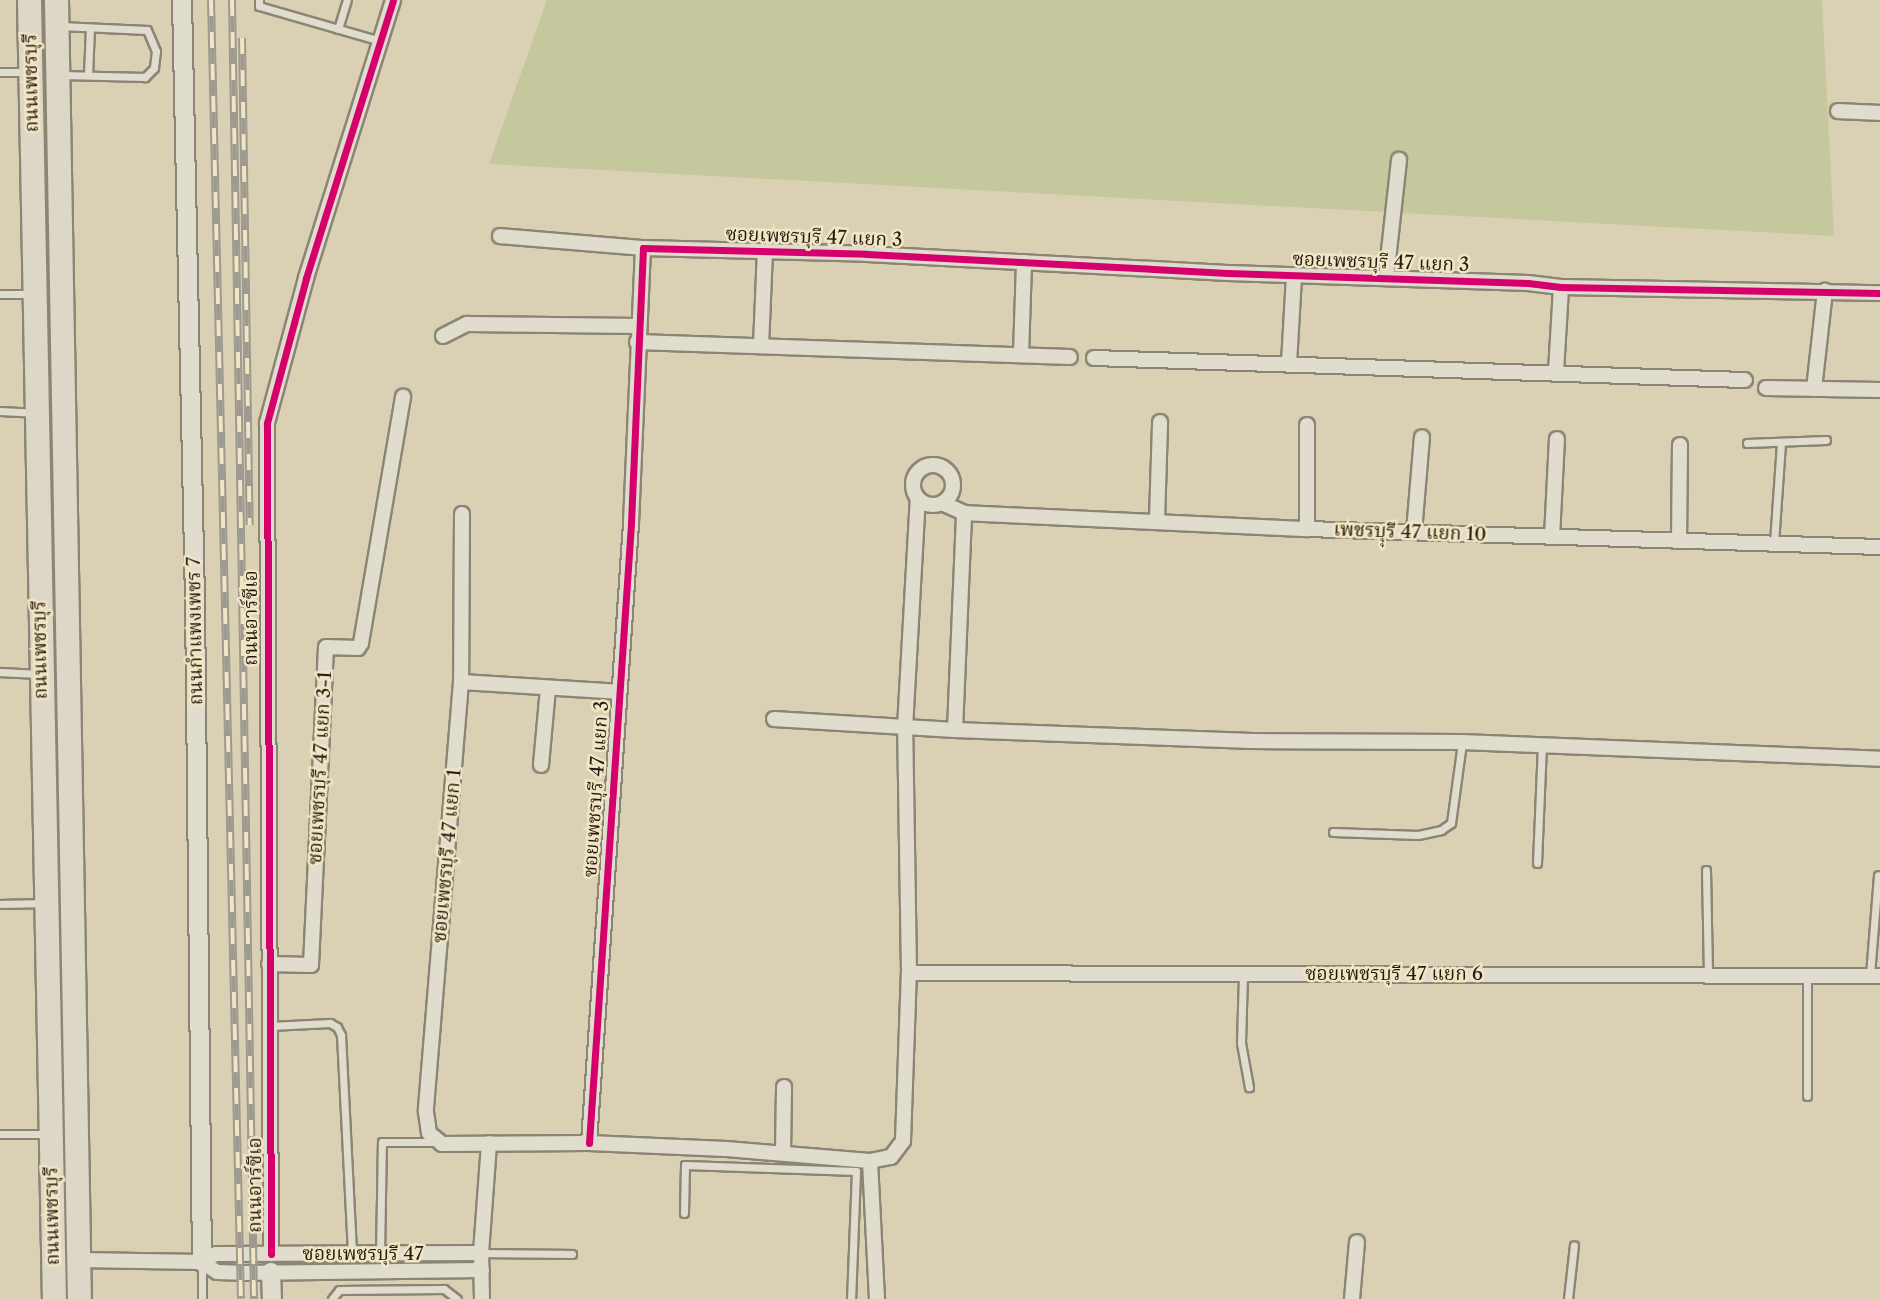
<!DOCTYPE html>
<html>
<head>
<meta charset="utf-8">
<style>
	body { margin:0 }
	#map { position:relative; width:1880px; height:1299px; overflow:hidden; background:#dad0b4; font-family:"Libre Caslon Text","Noto Serif Thai",serif }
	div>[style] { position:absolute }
	.green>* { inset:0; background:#c5c79c }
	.roads { filter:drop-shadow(2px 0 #8b8575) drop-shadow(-2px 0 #8b8575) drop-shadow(0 2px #8b8575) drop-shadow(0 -2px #8b8575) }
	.service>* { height:7px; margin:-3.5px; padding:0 3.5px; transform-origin:3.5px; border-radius:3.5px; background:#e1ddce }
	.minor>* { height:14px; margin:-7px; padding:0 7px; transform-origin:7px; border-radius:7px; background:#e1ddce }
	.minor>.ring { margin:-7px; padding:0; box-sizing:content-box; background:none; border:14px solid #e1ddce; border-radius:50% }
	.tertiary>* { height:18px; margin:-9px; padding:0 9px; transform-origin:9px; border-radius:9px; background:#e1ddce }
	.primary>* { height:23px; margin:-11.5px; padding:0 11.5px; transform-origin:11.5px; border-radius:11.5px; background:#dcd7c7 }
	.rail>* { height:8px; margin-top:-4px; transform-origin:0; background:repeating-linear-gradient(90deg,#f1e6c4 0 16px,#9e9a8f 0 32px); box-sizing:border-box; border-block:2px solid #9e9a8f }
	.cycleway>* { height:7px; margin:-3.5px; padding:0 3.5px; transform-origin:3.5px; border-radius:3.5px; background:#d6006c }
	span { translate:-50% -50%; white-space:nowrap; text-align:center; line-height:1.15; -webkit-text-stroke:5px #f1e6c4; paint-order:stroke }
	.street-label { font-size:19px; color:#241812 }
</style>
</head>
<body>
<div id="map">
	<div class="green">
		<i style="clip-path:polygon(547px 0,1822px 0,1834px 236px,489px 164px)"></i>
	</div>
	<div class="roads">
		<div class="service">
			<i style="left:259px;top:0;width:6px;rotate:90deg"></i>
			<i style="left:259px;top:6px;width:126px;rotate:16.1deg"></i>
			<i style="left:60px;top:26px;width:87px;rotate:2.6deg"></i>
			<i style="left:147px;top:30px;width:23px;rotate:67deg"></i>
			<i style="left:156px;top:51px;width:17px;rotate:97deg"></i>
			<i style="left:154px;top:68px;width:13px;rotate:135deg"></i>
			<i style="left:145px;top:77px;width:83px;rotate:-178.6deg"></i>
			<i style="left:338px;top:29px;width:30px;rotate:-73deg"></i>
			<i style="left:0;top:72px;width:27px"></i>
			<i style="left:88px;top:75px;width:47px;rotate:-87.6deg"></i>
			<i style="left:1px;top:294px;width:29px"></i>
			<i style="left:0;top:411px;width:34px;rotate:3deg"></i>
			<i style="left:1747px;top:443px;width:79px;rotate:-2.2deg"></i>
			<i style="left:1774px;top:543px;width:101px;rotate:-86deg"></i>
			<i style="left:0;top:672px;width:40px;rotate:2.9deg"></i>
			<i style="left:1333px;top:832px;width:85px;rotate:2deg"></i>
			<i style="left:1418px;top:835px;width:24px;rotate:-12deg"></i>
			<i style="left:1441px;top:830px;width:12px;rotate:-35deg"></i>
			<i style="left:1451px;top:823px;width:81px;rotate:-82.2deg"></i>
			<i style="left:1537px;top:863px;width:117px;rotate:-87.6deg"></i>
			<i style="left:1706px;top:870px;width:105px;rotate:88.9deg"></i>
			<i style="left:0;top:904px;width:45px;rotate:-1.3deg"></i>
			<i style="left:1243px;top:975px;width:68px;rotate:91.7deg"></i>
			<i style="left:1241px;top:1043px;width:45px;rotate:79.7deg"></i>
			<i style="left:1870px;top:975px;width:100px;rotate:-85.4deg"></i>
			<i style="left:270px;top:1026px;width:60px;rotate:-2.9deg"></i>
			<i style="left:330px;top:1023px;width:8px;rotate:30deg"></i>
			<i style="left:337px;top:1027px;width:9px;rotate:63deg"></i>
			<i style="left:341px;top:1035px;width:218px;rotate:87.1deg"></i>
			<i style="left:1807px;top:1096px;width:120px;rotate:-90deg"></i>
			<i style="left:0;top:1134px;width:48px"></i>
			<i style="left:684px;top:1213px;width:48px;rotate:-88.8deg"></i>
			<i style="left:685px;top:1165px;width:171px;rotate:2deg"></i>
			<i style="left:856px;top:1171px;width:128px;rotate:92.2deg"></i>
			<i style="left:481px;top:1253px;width:91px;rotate:0.6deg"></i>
			<i style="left:380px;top:1254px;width:112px;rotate:-89deg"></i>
			<i style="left:382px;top:1142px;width:55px"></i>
			<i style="left:202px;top:1299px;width:37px;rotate:-90deg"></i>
			<i style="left:332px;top:1299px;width:11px;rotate:-52deg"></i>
			<i style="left:339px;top:1290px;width:105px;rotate:-0.5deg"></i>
			<i style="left:444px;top:1289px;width:16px;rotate:38deg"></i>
			<i style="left:1568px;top:1299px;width:54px;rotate:-83.7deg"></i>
		</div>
		<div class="minor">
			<i style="left:1838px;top:111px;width:42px;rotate:2.7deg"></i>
			<i style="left:500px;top:236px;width:144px;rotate:4.8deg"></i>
			<i style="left:1386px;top:278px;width:119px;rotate:-83.7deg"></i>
			<i style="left:443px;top:336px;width:27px;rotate:-27deg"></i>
			<i style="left:467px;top:324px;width:171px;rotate:0.7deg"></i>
			<i style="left:637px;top:342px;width:433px;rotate:2deg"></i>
			<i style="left:761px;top:346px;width:95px;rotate:-87.6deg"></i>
			<i style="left:1021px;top:354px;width:92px;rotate:-88.1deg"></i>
			<i style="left:1094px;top:358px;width:651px;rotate:1.94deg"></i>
			<i style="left:1289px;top:363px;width:88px;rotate:-86.7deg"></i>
			<i style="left:1556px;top:372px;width:85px;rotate:-86.6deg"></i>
			<i style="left:1766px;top:388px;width:114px;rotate:1deg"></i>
			<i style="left:1814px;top:389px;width:99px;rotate:-83.6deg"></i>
			<i class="ring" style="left:913px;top:465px;width:26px;height:26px"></i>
			<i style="left:942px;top:503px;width:24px;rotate:24deg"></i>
			<i style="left:964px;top:513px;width:343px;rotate:2.7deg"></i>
			<i style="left:1307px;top:529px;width:573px;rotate:1.8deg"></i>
			<i style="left:462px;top:514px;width:168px;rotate:90.3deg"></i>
			<i style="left:461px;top:682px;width:431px;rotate:94.7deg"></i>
			<i style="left:426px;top:1112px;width:21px;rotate:82deg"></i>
			<i style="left:429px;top:1133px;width:17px;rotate:40deg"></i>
			<i style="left:442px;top:1144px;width:147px;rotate:-0.4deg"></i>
			<i style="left:589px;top:1143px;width:137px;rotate:2.5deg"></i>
			<i style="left:726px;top:1149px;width:144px;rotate:4.8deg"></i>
			<i style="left:870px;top:1161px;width:21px;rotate:-11deg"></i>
			<i style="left:891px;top:1157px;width:20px;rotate:-53deg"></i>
			<i style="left:903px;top:1141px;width:168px;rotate:-88deg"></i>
			<i style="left:909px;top:973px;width:245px;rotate:-90.9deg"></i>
			<i style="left:905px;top:728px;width:229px;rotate:-86.8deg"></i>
			<i style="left:1157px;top:520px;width:98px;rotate:-88.2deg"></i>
			<i style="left:1307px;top:529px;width:104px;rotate:-90deg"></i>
			<i style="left:1414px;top:532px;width:95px;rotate:-85.2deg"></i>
			<i style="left:1552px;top:537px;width:98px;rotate:-87.1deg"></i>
			<i style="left:1679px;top:540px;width:95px;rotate:-89.4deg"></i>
			<i style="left:461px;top:682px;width:158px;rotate:3.6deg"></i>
			<i style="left:774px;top:719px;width:181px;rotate:3.5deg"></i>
			<i style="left:955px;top:730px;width:297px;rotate:2.1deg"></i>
			<i style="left:1252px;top:741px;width:210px;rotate:0.3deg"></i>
			<i style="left:1462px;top:742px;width:418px;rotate:2.3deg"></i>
			<i style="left:955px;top:730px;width:217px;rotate:-87.6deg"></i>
			<i style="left:541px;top:765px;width:77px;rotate:-84.8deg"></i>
			<i style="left:269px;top:964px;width:42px;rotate:1.4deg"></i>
			<i style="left:311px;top:965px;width:318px;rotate:-87.3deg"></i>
			<i style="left:326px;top:647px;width:32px;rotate:2deg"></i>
			<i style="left:358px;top:648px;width:6px;rotate:-59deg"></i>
			<i style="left:361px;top:643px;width:250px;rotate:-80.3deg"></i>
			<i style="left:909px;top:973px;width:971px;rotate:0.18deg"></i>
			<i style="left:589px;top:1143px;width:621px;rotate:-86.12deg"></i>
			<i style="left:631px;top:523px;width:275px;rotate:-87.5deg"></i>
			<i style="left:643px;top:248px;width:224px;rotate:1.5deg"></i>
			<i style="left:867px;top:254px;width:361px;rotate:3deg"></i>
			<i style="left:1228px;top:273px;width:300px;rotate:1.9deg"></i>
			<i style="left:1528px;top:283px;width:33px;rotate:7deg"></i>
			<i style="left:1561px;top:287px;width:319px;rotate:1.1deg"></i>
			<i style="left:783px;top:1153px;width:66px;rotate:-89.1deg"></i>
			<i style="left:870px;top:1161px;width:138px;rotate:87.1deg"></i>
			<i style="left:271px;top:1254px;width:831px;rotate:-90.28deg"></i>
			<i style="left:267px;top:423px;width:150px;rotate:-74.9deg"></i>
			<i style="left:306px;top:278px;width:291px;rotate:-72.6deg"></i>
			<i style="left:79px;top:1260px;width:123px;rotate:0.9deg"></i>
			<i style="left:202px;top:1262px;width:16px;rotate:-30deg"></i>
			<i style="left:216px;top:1254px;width:265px;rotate:-0.2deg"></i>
			<i style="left:202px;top:1262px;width:18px;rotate:34deg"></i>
			<i style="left:217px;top:1272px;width:23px;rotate:2deg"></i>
			<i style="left:240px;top:1273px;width:242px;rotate:-0.7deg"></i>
			<i style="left:482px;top:1299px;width:46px;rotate:-91.2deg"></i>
			<i style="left:481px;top:1253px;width:110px;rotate:-85.8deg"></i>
			<i style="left:1352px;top:1299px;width:57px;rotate:-85deg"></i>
		</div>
		<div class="tertiary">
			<i style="left:182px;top:0;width:599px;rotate:88.76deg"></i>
			<i style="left:195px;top:599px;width:663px;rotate:89.4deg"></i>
			<i style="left:271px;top:1272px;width:27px;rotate:88deg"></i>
		</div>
		<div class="primary">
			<i style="left:29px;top:0;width:1299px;rotate:88.9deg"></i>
			<i style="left:56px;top:0;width:1299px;rotate:88.99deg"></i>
		</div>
	</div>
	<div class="rail">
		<i style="left:211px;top:0;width:1299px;rotate:88.68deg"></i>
		<i style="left:232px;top:0;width:1299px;rotate:89.03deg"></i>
		<i style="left:242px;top:38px;width:487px;rotate:89.1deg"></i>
	</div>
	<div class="cycleway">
		<i style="left:589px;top:1143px;width:621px;rotate:-86.12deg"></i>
		<i style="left:631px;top:523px;width:275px;rotate:-87.5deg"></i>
		<i style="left:643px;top:248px;width:224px;rotate:1.5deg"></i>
		<i style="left:867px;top:254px;width:361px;rotate:3deg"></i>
		<i style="left:1228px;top:273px;width:300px;rotate:1.9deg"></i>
		<i style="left:1528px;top:283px;width:33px;rotate:7deg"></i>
		<i style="left:1561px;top:287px;width:319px;rotate:1.1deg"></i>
		<i style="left:271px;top:1254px;width:831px;rotate:-90.28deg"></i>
		<i style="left:267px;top:423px;width:150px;rotate:-74.9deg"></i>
		<i style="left:306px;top:278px;width:291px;rotate:-72.6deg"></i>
	</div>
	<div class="street-label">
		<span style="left:31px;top:83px;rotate:-91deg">ถนนเพชรบุรี</span>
		<span style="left:814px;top:237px;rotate:2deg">ซอยเพชรบุรี 47 แยก 3</span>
		<span style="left:1381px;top:262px;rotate:2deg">ซอยเพชรบุรี 47 แยก 3</span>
		<span style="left:1410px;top:532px;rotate:2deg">เพชรบุุรี 47 แยก 10</span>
		<span style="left:251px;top:618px;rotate:-90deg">ถนนอาร์ซีเอ</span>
		<span style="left:195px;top:631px;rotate:-91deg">ถนนกำแพงเพชร 7</span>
		<span style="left:40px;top:650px;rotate:-91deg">ถนนเพชรบุรี</span>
		<span style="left:320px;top:768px;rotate:-87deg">ซอยเพชรบุรี 47 แยก 3-1</span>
		<span style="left:596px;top:789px;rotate:-86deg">ซอยเพชรบุรี 47 แยก 3</span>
		<span style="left:447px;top:856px;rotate:-85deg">ซอยเพชรบุรี 47 แยก 1</span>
		<span style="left:1394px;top:974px">ซอยเพชรบุรี 47 แยก 6</span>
		<span style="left:255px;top:1185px;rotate:-90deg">ถนนอาร์ซีเอ</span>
		<span style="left:52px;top:1216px;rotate:-91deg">ถนนเพชรบุรี</span>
		<span style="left:363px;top:1254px">ซอยเพชรบุรี 47</span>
	</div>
</div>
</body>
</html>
